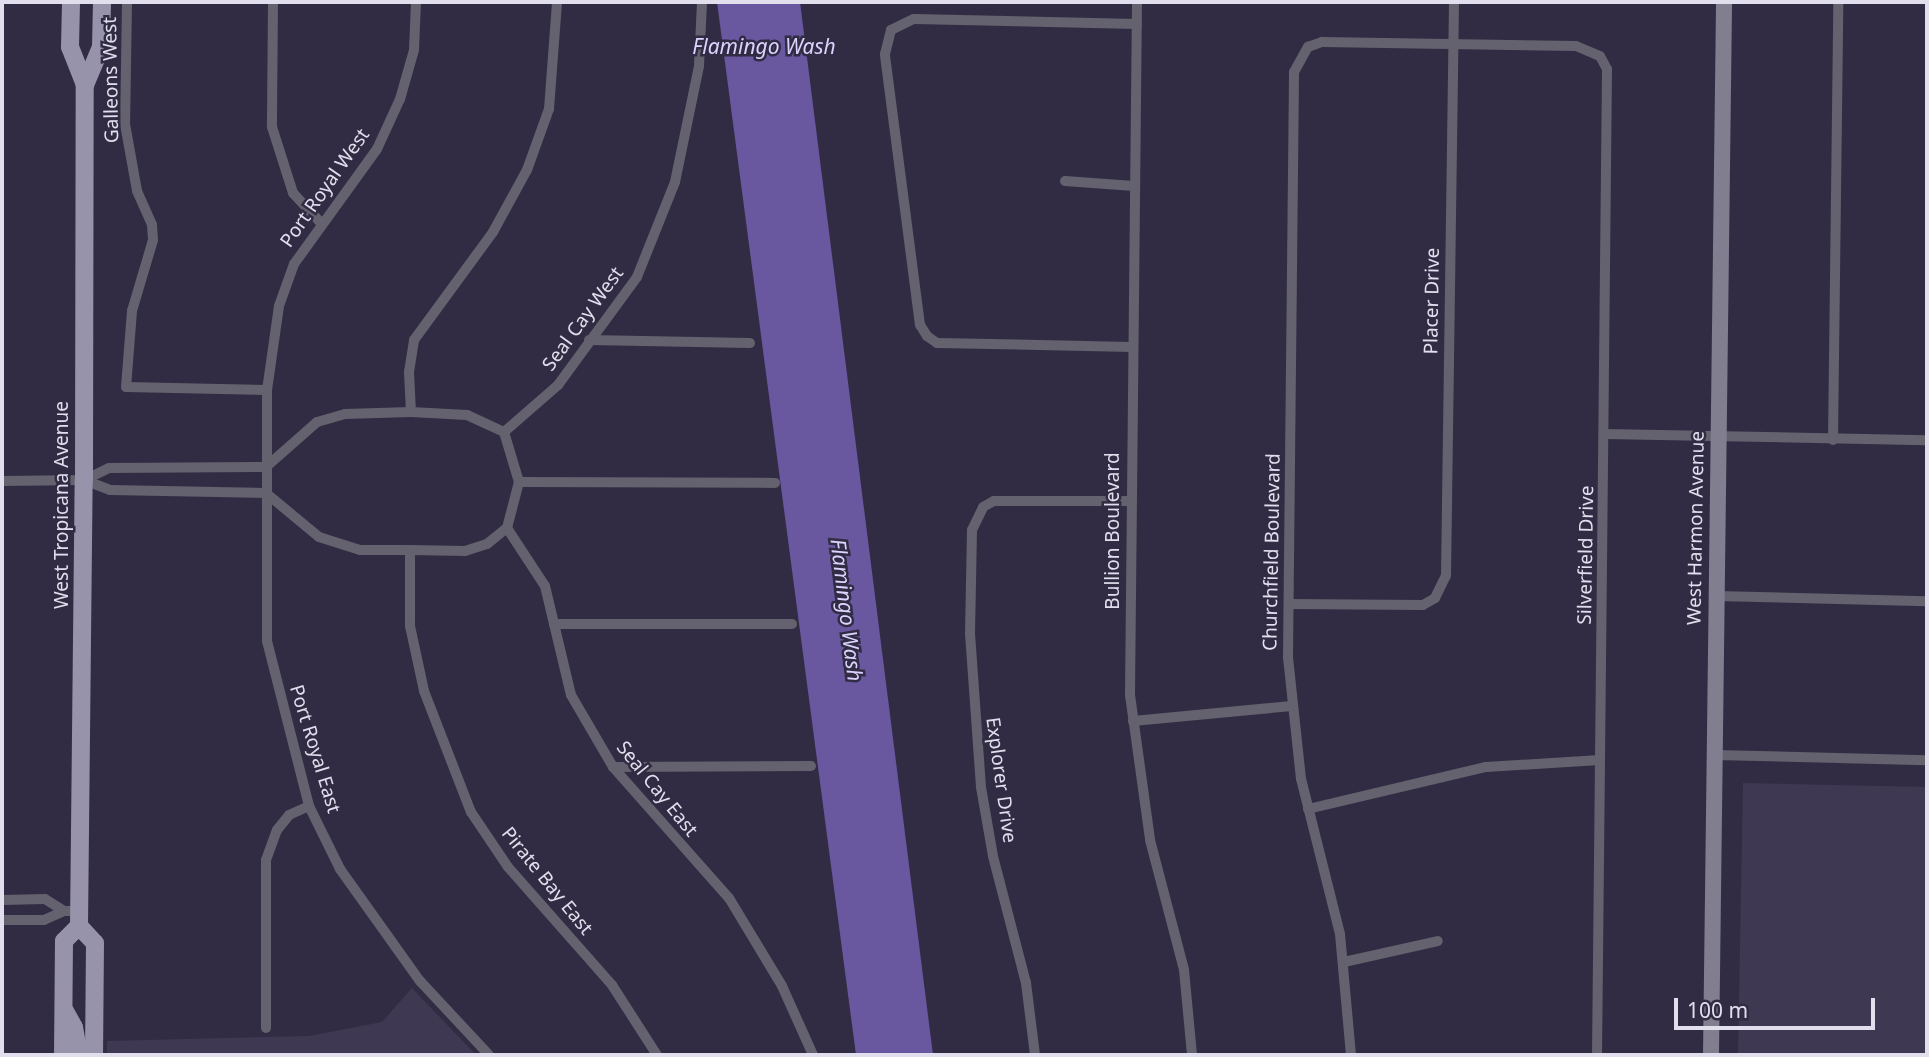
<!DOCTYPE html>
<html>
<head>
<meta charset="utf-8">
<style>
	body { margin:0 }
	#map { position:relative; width:1929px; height:1057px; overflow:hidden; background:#312c43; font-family:"Noto Sans",sans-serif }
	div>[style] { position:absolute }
	.built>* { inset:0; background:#3e3853 }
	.water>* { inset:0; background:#6957a0 }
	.minor>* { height:10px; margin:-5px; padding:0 5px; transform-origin:5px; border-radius:5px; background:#64626e }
	.secondary>* { height:16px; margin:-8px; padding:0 8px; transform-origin:8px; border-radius:8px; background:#817e90 }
	.primary>* { height:18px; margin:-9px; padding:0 9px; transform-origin:9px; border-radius:9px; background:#9793aa }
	span { translate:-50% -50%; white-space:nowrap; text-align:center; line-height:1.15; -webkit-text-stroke:5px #312c43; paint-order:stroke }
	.street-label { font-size:19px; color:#e1deed }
	.water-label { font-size:21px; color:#dbd4fe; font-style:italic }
	.frame { position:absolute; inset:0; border:4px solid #e1deed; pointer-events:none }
	.scale { position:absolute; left:1674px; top:998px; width:201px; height:32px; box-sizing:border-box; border:4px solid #e1deed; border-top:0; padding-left:9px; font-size:21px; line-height:24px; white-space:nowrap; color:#e1deed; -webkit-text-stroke:5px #312c43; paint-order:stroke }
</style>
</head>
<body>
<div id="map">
	<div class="built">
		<i style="clip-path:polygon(1743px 783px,1927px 787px,1927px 1055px,1738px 1055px)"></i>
		<i style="clip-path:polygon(412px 988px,476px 1055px,107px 1055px,107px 1041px,309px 1036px,382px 1022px)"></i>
	</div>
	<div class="water">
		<i style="clip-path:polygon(717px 2px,800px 2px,933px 1055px,856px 1055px)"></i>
	</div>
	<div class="minor">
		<i style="left:127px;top:2px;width:122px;rotate:90.9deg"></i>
		<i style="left:125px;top:124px;width:68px;rotate:79.8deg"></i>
		<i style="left:137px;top:191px;width:37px;rotate:66deg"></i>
		<i style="left:152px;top:225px;width:15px;rotate:86deg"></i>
		<i style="left:153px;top:240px;width:74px;rotate:106.5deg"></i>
		<i style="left:132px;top:311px;width:76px;rotate:94.5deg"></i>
		<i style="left:126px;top:387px;width:141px;rotate:1.2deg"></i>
		<i style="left:273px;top:2px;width:125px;rotate:90.5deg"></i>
		<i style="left:272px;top:127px;width:69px;rotate:72.3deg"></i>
		<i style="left:293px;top:193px;width:41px;rotate:47deg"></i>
		<i style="left:416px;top:2px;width:48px;rotate:92.4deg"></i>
		<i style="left:414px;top:50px;width:51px;rotate:105.9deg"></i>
		<i style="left:400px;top:99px;width:55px;rotate:114.7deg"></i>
		<i style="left:377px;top:149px;width:142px;rotate:125.8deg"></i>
		<i style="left:294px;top:264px;width:45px;rotate:109.7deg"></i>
		<i style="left:279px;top:306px;width:85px;rotate:98.1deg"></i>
		<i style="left:267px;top:390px;width:251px;rotate:90deg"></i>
		<i style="left:267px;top:641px;width:170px;rotate:75.7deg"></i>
		<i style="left:309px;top:806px;width:70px;rotate:63.8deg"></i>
		<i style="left:340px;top:869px;width:138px;rotate:54.5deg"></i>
		<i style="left:420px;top:981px;width:101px;rotate:47deg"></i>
		<i style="left:1137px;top:2px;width:693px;rotate:90.58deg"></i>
		<i style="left:1130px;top:695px;width:146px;rotate:82.1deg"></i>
		<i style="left:1150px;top:840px;width:134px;rotate:75.3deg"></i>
		<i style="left:1184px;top:970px;width:85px;rotate:84.6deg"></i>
		<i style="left:1065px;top:181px;width:69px;rotate:4.1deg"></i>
		<i style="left:589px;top:340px;width:161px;rotate:1.1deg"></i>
		<i style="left:1132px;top:347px;width:195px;rotate:-178.8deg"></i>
		<i style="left:937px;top:343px;width:12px;rotate:-145deg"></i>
		<i style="left:927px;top:336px;width:13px;rotate:-122deg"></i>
		<i style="left:920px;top:325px;width:273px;rotate:-97.4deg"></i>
		<i style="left:885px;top:54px;width:25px;rotate:-76deg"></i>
		<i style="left:891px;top:30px;width:25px;rotate:-26deg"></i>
		<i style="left:914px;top:19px;width:223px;rotate:1.3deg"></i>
		<i style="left:411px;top:412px;width:40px;rotate:-92.9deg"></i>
		<i style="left:409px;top:372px;width:32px;rotate:-81deg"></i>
		<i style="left:414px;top:340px;width:134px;rotate:-53.8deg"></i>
		<i style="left:493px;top:232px;width:71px;rotate:-61.3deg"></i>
		<i style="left:527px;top:170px;width:65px;rotate:-70.2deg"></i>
		<i style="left:549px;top:109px;width:107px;rotate:-85.7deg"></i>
		<i style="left:504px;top:432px;width:72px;rotate:-41deg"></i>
		<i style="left:558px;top:385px;width:134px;rotate:-53.8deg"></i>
		<i style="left:637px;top:277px;width:102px;rotate:-68.2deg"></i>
		<i style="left:675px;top:182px;width:118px;rotate:-78.3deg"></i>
		<i style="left:699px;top:66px;width:64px;rotate:-87.3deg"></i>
		<i style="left:1605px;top:434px;width:322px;rotate:1.1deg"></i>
		<i style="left:1833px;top:440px;width:438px;rotate:-89.3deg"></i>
		<i style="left:2px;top:481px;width:82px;rotate:-0.7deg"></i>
		<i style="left:84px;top:480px;width:28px;rotate:21deg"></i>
		<i style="left:110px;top:490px;width:156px;rotate:1.1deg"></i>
		<i style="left:266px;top:493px;width:69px;rotate:39.7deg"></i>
		<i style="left:319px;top:537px;width:43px;rotate:17.6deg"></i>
		<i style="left:360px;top:550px;width:50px"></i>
		<i style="left:410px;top:550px;width:55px;rotate:1deg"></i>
		<i style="left:465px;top:551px;width:23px;rotate:-18deg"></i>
		<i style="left:487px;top:544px;width:26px;rotate:-39deg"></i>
		<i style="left:507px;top:528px;width:48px;rotate:-75.4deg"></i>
		<i style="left:519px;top:482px;width:52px;rotate:-106.7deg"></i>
		<i style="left:504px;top:432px;width:41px;rotate:-155.3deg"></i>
		<i style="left:467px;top:415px;width:56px;rotate:-176.9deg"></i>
		<i style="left:411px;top:412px;width:66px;rotate:178.3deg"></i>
		<i style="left:345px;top:414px;width:29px;rotate:164deg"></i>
		<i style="left:317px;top:422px;width:68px;rotate:138.6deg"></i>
		<i style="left:266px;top:467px;width:157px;rotate:179.6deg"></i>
		<i style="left:109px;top:468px;width:28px;rotate:154deg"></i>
		<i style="left:519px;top:482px;width:256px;rotate:0.2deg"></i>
		<i style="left:507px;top:528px;width:69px;rotate:56.8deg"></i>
		<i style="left:545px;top:586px;width:112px;rotate:76.6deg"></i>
		<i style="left:571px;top:695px;width:83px;rotate:59.7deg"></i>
		<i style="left:613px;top:767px;width:175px;rotate:48.5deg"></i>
		<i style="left:729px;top:898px;width:103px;rotate:58.9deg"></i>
		<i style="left:782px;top:986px;width:76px;rotate:65.8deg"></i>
		<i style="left:410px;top:550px;width:76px;rotate:90deg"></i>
		<i style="left:410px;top:626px;width:66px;rotate:77.8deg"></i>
		<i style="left:424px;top:691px;width:130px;rotate:68.8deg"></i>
		<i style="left:471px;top:812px;width:66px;rotate:56.1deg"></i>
		<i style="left:508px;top:867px;width:157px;rotate:48.6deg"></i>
		<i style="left:612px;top:985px;width:83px;rotate:57.3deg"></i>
		<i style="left:1716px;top:596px;width:211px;rotate:1.4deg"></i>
		<i style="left:1289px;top:604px;width:134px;rotate:0.4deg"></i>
		<i style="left:1423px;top:605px;width:14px;rotate:-30deg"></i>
		<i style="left:1435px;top:598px;width:25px;rotate:-64deg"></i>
		<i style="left:1446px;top:575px;width:573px;rotate:-89.2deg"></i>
		<i style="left:554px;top:624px;width:238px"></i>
		<i style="left:1133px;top:721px;width:159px;rotate:-5.4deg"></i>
		<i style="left:1715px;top:755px;width:212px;rotate:1.4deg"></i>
		<i style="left:613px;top:767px;width:198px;rotate:-0.3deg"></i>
		<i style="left:1308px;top:809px;width:183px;rotate:-13.3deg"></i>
		<i style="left:1486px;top:767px;width:114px;rotate:-3.5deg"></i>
		<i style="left:2px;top:900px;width:43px;rotate:-1.3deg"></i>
		<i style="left:45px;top:899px;width:22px;rotate:32deg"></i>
		<i style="left:2px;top:920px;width:42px"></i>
		<i style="left:44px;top:920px;width:22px;rotate:-24deg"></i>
		<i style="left:64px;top:911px;width:15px"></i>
		<i style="left:1344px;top:962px;width:96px;rotate:-12.6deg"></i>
		<i style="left:266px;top:1028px;width:168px;rotate:-90deg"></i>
		<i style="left:266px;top:860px;width:32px;rotate:-70deg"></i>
		<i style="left:277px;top:830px;width:19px;rotate:-51deg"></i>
		<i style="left:289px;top:815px;width:22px;rotate:-24deg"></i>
		<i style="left:1035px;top:1055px;width:73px;rotate:-97.1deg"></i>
		<i style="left:1026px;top:983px;width:131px;rotate:-104.6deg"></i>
		<i style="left:993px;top:856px;width:70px;rotate:-99.9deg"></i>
		<i style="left:981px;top:787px;width:153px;rotate:-94.1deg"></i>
		<i style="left:970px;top:634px;width:104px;rotate:-88.9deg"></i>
		<i style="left:972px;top:530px;width:25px;rotate:-64deg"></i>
		<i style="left:983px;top:507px;width:13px;rotate:-29deg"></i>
		<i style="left:994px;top:501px;width:136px"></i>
		<i style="left:1351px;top:1055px;width:121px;rotate:-95.2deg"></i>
		<i style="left:1340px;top:934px;width:160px;rotate:-104.1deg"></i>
		<i style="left:1301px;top:779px;width:123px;rotate:-96.1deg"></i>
		<i style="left:1288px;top:657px;width:585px;rotate:-89.41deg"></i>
		<i style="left:1294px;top:72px;width:29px;rotate:-61deg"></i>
		<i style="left:1308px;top:47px;width:15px;rotate:-20deg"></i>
		<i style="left:1322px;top:42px;width:254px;rotate:0.9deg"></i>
		<i style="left:1576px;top:46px;width:26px;rotate:23deg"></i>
		<i style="left:1600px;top:56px;width:15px;rotate:62deg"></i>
		<i style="left:1607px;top:69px;width:986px;rotate:90.58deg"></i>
	</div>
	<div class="secondary">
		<i style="left:1711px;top:1055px;width:1053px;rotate:-89.29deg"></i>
	</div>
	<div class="primary">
		<i style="left:85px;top:85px;width:41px;rotate:-67.2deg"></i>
		<i style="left:101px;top:47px;width:45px;rotate:-88.7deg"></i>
		<i style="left:79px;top:926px;width:23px;rotate:47deg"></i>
		<i style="left:95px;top:943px;width:112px;rotate:90.5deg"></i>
		<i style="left:65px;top:1011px;width:18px;rotate:61deg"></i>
		<i style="left:74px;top:1027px;width:28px;rotate:80deg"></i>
		<i style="left:63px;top:1055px;width:114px;rotate:-89.5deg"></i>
		<i style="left:64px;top:941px;width:21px;rotate:-45deg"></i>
		<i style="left:79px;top:926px;width:446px;rotate:-89.4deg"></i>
		<i style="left:84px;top:480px;width:395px;rotate:-89.9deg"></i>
		<i style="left:85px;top:85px;width:41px;rotate:-111.5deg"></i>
		<i style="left:70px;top:47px;width:45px;rotate:-88.7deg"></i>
	</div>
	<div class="street-label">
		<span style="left:111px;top:80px;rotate:-91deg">Galleons West</span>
		<span style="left:325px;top:188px;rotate:-55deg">Port Royal West</span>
		<span style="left:1432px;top:301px;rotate:-89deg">Placer Drive</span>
		<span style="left:583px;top:319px;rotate:-54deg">Seal Cay West</span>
		<span style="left:62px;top:505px;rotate:-90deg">West Tropicana Avenue</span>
		<span style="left:1696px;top:528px;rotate:-89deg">West Harmon Avenue</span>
		<span style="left:1113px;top:531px;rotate:-90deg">Bullion Boulevard</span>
		<span style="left:1272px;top:552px;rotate:-89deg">Churchfield Boulevard</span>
		<span style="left:1586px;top:555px;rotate:-89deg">Silverfield Drive</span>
		<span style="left:315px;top:749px;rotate:73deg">Port Royal East</span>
		<span style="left:1001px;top:780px;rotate:82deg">Explorer Drive</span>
		<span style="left:657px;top:789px;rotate:51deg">Seal Cay East</span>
		<span style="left:547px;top:881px;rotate:51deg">Pirate Bay East</span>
	</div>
	<div class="water-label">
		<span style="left:764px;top:46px">Flamingo Wash</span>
		<span style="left:847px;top:610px;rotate:83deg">Flamingo Wash</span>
	</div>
	<div class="frame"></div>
	<div class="scale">100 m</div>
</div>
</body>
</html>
